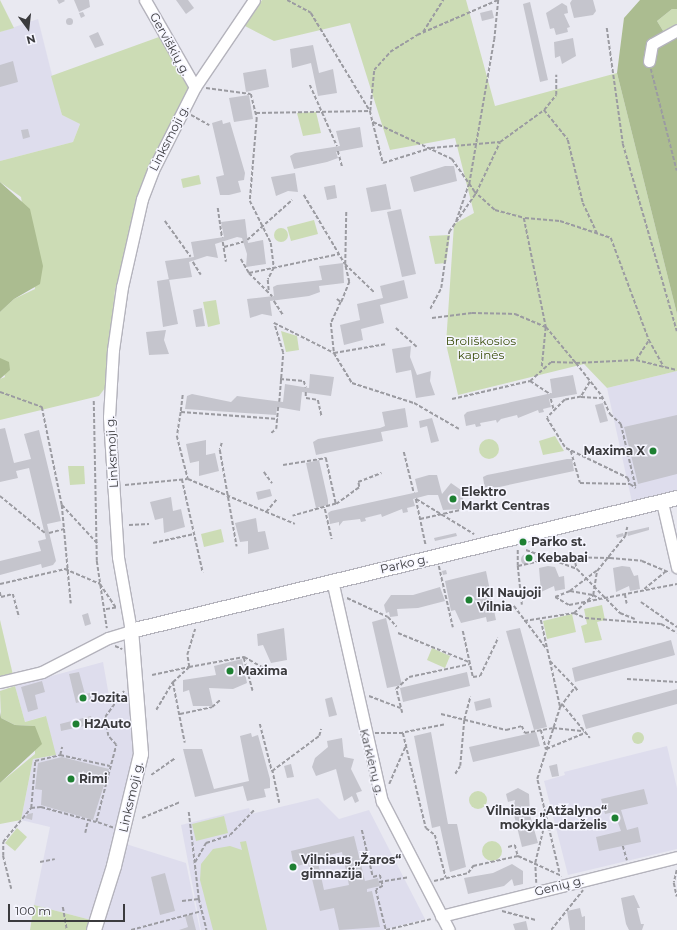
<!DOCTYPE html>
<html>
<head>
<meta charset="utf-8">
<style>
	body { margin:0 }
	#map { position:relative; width:677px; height:930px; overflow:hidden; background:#e9e9f1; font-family:Montserrat,sans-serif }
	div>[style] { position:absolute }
	.built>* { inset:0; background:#dedded }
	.green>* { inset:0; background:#ccdcb5 }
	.round { border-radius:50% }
	.forest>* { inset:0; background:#abbc90 }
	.building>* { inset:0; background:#c5c5cd }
	.path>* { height:1.5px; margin-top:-0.75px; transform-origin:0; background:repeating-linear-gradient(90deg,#9b9ba1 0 4px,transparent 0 6px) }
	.roads { filter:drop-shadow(1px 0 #b4b3bc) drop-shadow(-1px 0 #b4b3bc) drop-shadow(0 1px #b4b3bc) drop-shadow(0 -1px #b4b3bc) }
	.minor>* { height:11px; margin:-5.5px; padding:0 5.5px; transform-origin:5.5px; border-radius:5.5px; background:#fff }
	.major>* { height:14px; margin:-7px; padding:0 7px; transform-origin:7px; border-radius:7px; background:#fff }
	.dots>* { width:11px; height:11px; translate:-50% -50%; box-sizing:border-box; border:2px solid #f6f6ff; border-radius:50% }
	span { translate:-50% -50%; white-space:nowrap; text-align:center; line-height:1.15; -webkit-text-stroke:3px #f6f6ff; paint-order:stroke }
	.street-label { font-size:12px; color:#3b3b3e }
	.park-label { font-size:12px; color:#3a4e09 }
	.poi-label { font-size:12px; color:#3b3b3e; font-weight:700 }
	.right { translate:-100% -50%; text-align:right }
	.left { translate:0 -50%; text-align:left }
	.north { position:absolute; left:8px; top:8px; width:40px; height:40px; -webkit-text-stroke:3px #f6f6ff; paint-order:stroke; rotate:165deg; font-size:11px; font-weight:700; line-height:16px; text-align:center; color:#3b3b3e }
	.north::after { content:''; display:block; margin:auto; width:14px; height:18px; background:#3b3b3e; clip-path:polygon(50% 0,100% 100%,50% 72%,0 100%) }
	.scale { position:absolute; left:8px; top:904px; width:117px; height:18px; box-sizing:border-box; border:2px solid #3b3b3e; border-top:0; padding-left:5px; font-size:12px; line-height:14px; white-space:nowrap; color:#3b3b3e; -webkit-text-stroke:3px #f6f6ff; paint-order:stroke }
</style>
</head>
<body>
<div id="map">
	<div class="built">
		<i style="clip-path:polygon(38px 19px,62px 115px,80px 124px,73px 142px,0 161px,0 32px)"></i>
		<i style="clip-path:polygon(677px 371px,677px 492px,632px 502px,607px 388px)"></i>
		<i style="clip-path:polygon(103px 662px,109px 696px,130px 692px,136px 732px,134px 773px,91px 920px,34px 905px,50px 827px,21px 820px,33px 759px,55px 755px,45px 716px,25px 722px,15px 686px)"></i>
		<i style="clip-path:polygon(667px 746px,677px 788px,677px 849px,568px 875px,544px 781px,565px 775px,564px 772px)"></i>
		<i style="clip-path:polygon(318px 798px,339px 819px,369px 810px,425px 919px,383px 930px,201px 930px,181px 825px,249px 808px,251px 814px)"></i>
		<i style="clip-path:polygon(126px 844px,186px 863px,200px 930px,99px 930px)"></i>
	</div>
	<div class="green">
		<i style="clip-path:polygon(0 0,14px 28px,0 32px)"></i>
		<i style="clip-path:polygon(262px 0,466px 0,495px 106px,617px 73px,677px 314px,677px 371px,607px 388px,584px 364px,458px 395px,446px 344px,454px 224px,474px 213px,455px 138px,390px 150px,350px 23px,274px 41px,243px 25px)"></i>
		<i style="clip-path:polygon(672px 9px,677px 9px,677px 33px,665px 34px,657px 21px)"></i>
		<i style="clip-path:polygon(159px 37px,190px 91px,141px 187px,115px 290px,105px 388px,99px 396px,0 420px,0 379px,5px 377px,0 358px,0 312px,14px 299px,35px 289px,21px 197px,0 182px,0 161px,73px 142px,80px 124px,62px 115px,51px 76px)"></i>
		<i style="clip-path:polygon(316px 112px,321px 133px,303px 136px,297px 113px)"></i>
		<i style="clip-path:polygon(199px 175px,201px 184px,183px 188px,181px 179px)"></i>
		<i style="clip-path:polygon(314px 220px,318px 234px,291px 241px,287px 227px)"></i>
		<i class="round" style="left:274px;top:228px;width:14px;height:14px"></i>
		<i style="clip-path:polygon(450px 235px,446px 263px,435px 264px,429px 236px)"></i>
		<i style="clip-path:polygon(216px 300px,220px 324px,208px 327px,203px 302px)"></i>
		<i style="clip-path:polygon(281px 331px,297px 336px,299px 350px,286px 352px)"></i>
		<i style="clip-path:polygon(555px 436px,564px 451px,543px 455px,539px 441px)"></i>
		<i class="round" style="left:479px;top:439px;width:20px;height:20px"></i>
		<i style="clip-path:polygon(68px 466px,84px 466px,85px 484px,70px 485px)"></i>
		<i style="clip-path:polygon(221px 529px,224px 542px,204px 547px,201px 534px)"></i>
		<i style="clip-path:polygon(602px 605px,605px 620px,597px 622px,602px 640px,585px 643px,581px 626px,587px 624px,584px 609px)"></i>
		<i style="clip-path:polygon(572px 614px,576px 632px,547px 639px,543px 621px)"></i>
		<i style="clip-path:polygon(0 620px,13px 675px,0 678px)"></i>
		<i style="clip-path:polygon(432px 648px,450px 656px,445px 668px,427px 660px)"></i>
		<i style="clip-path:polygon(15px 686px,25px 722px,46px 716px,56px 755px,33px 759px,21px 820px,0 824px,0 783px,35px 754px,35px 726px,15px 725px,1px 718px,0 691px)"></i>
		<i class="round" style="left:632px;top:732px;width:12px;height:12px"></i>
		<i class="round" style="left:469px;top:791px;width:18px;height:18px"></i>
		<i style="clip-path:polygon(224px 816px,228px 833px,196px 841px,192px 824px)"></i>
		<i style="clip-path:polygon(17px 828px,27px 837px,15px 851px,5px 843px)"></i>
		<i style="clip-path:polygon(246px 841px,267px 930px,213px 930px,200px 880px,201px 864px,213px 849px,230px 846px,242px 850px,240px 842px)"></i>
		<i class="round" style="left:482px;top:841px;width:20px;height:20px"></i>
		<i style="clip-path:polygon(34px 905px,91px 920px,89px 930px,30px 930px)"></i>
	</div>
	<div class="forest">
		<i style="clip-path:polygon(640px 0,677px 0,677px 9px,672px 9px,657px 21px,665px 34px,677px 33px,677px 314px,617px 73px,624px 18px)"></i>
		<i style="clip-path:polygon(0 182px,30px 209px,43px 266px,40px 284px,14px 299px,0 312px)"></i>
		<i style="clip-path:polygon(0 358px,9px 362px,10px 370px,0 379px)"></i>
		<i style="clip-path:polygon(0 712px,1px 718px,15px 725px,35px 726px,42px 744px,0 783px)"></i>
	</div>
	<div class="building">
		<i style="clip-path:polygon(57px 0,64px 0,65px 1px,59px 4px)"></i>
		<i style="clip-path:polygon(74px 0,89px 0,90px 7px,79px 12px)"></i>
		<i style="clip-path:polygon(176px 0,188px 0,194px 8px,186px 14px)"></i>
		<i style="clip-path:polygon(572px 0,593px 0,596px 11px,593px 15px,574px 18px,570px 3px)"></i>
		<i style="clip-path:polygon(530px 2px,548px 80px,540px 82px,523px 4px)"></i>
		<i style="clip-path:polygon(562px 3px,567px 6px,568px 13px,564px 14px,570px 27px,567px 28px,568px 32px,556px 35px,554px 28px,550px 29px,546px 13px)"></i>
		<i style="clip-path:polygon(492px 10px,494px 18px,482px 21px,480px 13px)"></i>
		<i style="clip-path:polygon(83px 12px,85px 16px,81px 18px,79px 13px)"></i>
		<i class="round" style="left:65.5px;top:17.5px;width:7px;height:7px"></i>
		<i style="clip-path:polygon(98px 32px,104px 45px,95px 48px,89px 36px)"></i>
		<i style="clip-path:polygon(573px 38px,576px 56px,562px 64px,560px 56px,555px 58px,554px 42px)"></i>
		<i style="clip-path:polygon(313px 45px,319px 73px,333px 69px,337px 93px,318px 96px,311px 63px,292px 68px,290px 49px)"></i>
		<i style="clip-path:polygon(13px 61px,18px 82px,0 87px,0 65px)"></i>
		<i style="clip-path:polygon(266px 69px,269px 87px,246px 92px,243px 73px)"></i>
		<i style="clip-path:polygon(249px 95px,253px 119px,234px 122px,229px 98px)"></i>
		<i style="clip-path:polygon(222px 120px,223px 124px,230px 122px,245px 173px,244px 180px,238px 181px,241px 192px,229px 195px,220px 195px,216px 177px,224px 175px,212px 123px)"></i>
		<i style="clip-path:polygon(360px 127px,363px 147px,336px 152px,338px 158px,327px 162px,294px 169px,290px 156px,295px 153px,340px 146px,336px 131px)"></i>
		<i style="clip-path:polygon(28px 129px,30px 137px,23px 139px,21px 130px)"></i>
		<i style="clip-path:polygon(445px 166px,454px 166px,457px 181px,414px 192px,410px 177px)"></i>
		<i style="clip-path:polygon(295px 173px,298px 192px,288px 191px,276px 196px,271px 177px)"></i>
		<i style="clip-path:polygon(386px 184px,391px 209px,371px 212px,366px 188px)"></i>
		<i style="clip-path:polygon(335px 185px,337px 198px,327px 200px,324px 187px)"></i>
		<i style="clip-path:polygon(401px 209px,416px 274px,402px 277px,387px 212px)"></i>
		<i style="clip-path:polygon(245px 219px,248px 243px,263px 240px,266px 264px,246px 267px,247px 254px,242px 238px,237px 237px,215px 244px,218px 258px,207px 256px,189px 262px,192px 277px,169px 280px,165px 261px,194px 257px,191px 242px,224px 237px,221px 222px)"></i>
		<i style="clip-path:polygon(343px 263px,344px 283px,319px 286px,320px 292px,309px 296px,270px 301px,272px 316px,262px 314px,250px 318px,247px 299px,274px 296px,273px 287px,277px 285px,322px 280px,319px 266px)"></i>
		<i style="clip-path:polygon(169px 279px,178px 324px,163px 327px,157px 281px)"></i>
		<i style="clip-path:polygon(404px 280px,408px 298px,380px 305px,384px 323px,361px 329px,363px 340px,344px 345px,340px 325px,360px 320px,357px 304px,383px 298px,380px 286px)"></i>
		<i style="clip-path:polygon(202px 308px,205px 326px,196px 327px,193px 310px)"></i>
		<i style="clip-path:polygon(166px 330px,164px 340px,169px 354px,149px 355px,146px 332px)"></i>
		<i style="clip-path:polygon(411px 346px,410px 357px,417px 375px,431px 371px,430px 381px,435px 395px,416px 398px,411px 370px,396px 373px,392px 349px)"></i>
		<i style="clip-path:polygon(310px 374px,334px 377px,331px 396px,302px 392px,300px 411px,277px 407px,276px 415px,185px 409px,187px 396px,192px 394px,231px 402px,237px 396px,283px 402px,285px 384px,309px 388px)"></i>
		<i style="clip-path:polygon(573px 375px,577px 394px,549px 399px,551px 407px,543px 409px,544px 412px,539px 413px,538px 410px,518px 418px,517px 415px,501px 419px,497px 423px,496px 420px,480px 423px,481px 426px,476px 427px,475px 424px,466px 426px,464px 415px,467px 412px,552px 393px,550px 379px)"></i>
		<i style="clip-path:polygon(603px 403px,608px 421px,600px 423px,595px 405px)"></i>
		<i style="clip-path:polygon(405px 408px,408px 427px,381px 432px,383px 441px,316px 455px,313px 442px,318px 439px,380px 428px,385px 426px,382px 412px)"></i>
		<i style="clip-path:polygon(677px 415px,677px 474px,638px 484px,624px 427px)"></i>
		<i style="clip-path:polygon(432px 418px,439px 441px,431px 443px,427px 426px,420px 428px,419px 421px)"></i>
		<i style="clip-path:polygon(5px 428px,14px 463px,31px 459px,24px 434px,39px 430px,61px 521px,47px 524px,56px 561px,53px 565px,42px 568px,41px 564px,0 575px,0 561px,41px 551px,38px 541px,46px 539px,29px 468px,16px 471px,18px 478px,0 482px,0 429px)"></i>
		<i style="clip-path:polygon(206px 440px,206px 455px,215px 453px,219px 471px,199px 476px,199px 461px,190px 463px,186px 444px)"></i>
		<i style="clip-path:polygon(567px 459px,572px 459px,574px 471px,485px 490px,483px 477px,487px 475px)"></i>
		<i style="clip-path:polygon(319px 460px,328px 500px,328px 505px,316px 508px,306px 463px)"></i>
		<i style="clip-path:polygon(429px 475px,437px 475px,442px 494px,451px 483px,461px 490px,464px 504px,461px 509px,443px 510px,438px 495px,428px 495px,413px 499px,415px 506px,407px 508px,408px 512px,403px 513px,402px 509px,382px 517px,381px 514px,365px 518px,366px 521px,361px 522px,360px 519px,343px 521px,339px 526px,339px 522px,330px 524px,328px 513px,331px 511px,418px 492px,415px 479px)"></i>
		<i style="clip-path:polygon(270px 489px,272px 496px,258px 500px,256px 492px)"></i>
		<i style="clip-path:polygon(171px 497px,173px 511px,181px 509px,185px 527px,164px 533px,163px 518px,155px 520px,150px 502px)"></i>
		<i style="clip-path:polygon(256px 518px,258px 532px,265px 531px,269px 549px,248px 554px,248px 541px,240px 542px,235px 523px)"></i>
		<i style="clip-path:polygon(649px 527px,649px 530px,628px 536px,627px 532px)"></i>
		<i style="clip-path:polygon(456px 533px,457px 536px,435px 541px,434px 538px)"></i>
		<i style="clip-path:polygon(623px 533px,624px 536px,617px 538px,616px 535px)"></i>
		<i class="round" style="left:520.5px;top:553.5px;width:11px;height:11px"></i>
		<i style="clip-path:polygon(548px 566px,555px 567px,559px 577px,564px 576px,565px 589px,555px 591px,554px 586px,541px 592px,539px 568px)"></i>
		<i style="clip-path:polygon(622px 566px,630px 567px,634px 576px,638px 575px,640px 589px,630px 591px,629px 586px,616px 592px,613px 568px)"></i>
		<i style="clip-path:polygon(446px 570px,447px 574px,443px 575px,442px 571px)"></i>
		<i style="clip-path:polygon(486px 571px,496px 620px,487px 622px,486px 617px,461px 623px,455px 610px,451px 611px,445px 581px)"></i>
		<i style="clip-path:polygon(440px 587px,445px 601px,418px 608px,397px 609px,398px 616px,390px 617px,389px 612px,386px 613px,384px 605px,391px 595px,413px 595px)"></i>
		<i style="clip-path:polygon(88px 613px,91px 624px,85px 626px,82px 615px)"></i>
		<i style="clip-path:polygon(386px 618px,402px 685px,387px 688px,372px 622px)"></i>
		<i style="clip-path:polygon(284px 628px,287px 660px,271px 663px,263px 645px,258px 646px,257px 634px)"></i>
		<i style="clip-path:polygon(520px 628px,547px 727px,534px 730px,506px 631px)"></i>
		<i style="clip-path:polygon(671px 640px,675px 655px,575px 682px,572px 668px)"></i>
		<i style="clip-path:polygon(242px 659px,247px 683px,233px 689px,209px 688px,213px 706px,193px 706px,189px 690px,183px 692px,183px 680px,216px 675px,214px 666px)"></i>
		<i style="clip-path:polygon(79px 672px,85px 694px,90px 693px,92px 699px,76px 703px,69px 674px)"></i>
		<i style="clip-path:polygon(467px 672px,470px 686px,403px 702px,400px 688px)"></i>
		<i style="clip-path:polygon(42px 681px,45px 692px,35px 695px,38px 709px,28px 712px,21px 687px)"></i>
		<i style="clip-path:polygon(677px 689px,677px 704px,586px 729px,582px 715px)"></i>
		<i style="clip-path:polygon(332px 697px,337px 715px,329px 717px,325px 699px)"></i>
		<i style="clip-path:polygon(490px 698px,492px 707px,476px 711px,474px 702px)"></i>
		<i style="clip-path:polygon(91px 716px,93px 724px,61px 731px,60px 724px)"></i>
		<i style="clip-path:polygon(431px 732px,448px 824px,457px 824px,466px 867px,450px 872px,440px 826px,432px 828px,414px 736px)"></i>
		<i style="clip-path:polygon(536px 732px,540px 746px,473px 762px,469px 747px)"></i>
		<i style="clip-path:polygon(251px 733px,252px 737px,258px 735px,270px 779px,270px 788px,264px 789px,266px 797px,247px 801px,243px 786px,195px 797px,183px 749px,202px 749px,214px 789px,249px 781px,240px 736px)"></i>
		<i style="clip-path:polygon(342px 738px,344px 757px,354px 759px,351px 769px,362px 791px,356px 793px,359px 801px,355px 803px,352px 796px,344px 801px,336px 769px,316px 776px,312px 767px,315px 758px,328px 747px,327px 741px)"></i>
		<i style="clip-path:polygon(62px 757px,109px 769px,93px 820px,41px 805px,42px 790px,35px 789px,38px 763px)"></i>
		<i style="clip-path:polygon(291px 764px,294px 777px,287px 778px,284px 766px)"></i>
		<i style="clip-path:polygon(557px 764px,559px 776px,552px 777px,549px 766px)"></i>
		<i style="clip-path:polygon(518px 788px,529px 794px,530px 815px,538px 843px,522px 847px,513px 811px,515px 800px,508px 802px,506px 794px)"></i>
		<i style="clip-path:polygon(644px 789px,648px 804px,621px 810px,627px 830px,638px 827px,641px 842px,599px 851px,596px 837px,621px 831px,614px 812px,605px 814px,601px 799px)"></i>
		<i style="clip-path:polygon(33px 813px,32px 820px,25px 818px,28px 814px)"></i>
		<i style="clip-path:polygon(evenodd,354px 836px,365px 881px,378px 878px,380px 886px,367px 889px,367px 892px,372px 891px,380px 927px,339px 930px,334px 908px,320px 911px,308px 863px,294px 867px,291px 851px,354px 836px,342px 852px,349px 885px,324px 890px,317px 858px,342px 852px)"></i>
		<i style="clip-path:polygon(512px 864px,523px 871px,523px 884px,514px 886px,512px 879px,504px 886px,468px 894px,464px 878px,493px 873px)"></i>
		<i style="clip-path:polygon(165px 873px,175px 911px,160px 915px,151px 877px)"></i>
		<i style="clip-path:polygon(634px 895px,640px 908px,637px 908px,641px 924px,644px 924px,642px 930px,629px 930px,626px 924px,621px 898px)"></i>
		<i style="clip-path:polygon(580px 908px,582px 917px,585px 916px,585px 930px,570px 930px,567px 911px)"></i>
		<i style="clip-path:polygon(192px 914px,196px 930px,179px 930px,188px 927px,185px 916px)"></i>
		<i style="clip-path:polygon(526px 921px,528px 930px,515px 930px,513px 924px)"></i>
	</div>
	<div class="path">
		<i style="left:287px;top:0;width:27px;rotate:28deg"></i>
		<i style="left:311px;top:13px;width:114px;rotate:59deg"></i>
		<i style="left:607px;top:28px;width:117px;rotate:82.1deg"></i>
		<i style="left:623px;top:144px;width:195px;rotate:73.9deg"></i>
		<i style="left:423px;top:32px;width:38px;rotate:-58deg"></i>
		<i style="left:651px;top:69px;width:105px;rotate:75.7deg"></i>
		<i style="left:310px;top:85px;width:67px;rotate:66.1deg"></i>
		<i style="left:206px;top:88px;width:45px;rotate:7.6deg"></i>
		<i style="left:251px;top:94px;width:25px;rotate:76deg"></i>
		<i style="left:257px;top:118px;width:83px;rotate:94.8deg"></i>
		<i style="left:250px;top:201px;width:47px;rotate:63.4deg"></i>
		<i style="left:271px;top:243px;width:25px;rotate:83deg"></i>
		<i style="left:274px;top:268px;width:13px;rotate:117deg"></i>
		<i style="left:268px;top:280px;width:11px;rotate:85deg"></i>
		<i style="left:544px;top:110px;width:38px;rotate:51deg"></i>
		<i style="left:568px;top:140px;width:65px;rotate:76.6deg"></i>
		<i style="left:583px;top:203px;width:33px;rotate:65deg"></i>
		<i style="left:370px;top:111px;width:41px;rotate:-84.4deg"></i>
		<i style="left:374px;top:70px;width:24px;rotate:-48deg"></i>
		<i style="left:390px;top:52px;width:32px;rotate:-32deg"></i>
		<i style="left:417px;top:35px;width:88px;rotate:-23.4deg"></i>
		<i style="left:256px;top:113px;width:114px;rotate:-1deg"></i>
		<i style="left:370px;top:111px;width:54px;rotate:76deg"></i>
		<i style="left:383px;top:163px;width:50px;rotate:-17.4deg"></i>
		<i style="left:431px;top:148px;width:69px;rotate:-5deg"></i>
		<i style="left:191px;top:115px;width:21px;rotate:29deg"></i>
		<i style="left:373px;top:122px;width:87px;rotate:25.1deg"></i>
		<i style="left:452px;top:159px;width:39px;rotate:55deg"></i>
		<i style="left:474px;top:191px;width:28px;rotate:42deg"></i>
		<i style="left:495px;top:210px;width:30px;rotate:15deg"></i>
		<i style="left:524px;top:218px;width:111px;rotate:78.6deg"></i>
		<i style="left:546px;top:327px;width:47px;rotate:50.2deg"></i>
		<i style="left:576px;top:363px;width:60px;rotate:-2.9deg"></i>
		<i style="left:636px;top:360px;width:42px;rotate:13.7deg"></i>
		<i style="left:338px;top:151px;width:16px;rotate:75deg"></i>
		<i style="left:304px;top:195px;width:80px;rotate:59.3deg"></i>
		<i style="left:345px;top:264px;width:42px;rotate:44deg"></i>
		<i style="left:218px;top:208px;width:30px;rotate:82deg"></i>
		<i style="left:525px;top:218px;width:35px;rotate:5deg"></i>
		<i style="left:560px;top:221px;width:54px;rotate:18.4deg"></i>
		<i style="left:611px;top:238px;width:109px;rotate:69.6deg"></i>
		<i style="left:165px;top:221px;width:44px;rotate:54.2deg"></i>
		<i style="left:456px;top:221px;width:39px;rotate:-71deg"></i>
		<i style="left:469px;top:184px;width:146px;rotate:-80.2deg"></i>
		<i style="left:494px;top:40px;width:40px;rotate:-84.3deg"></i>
		<i style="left:247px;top:240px;width:60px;rotate:-41.6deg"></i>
		<i style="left:223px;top:242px;width:20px;rotate:81deg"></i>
		<i style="left:224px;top:247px;width:20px;rotate:-15deg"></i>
		<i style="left:241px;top:259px;width:16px;rotate:60deg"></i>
		<i style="left:249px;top:273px;width:92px;rotate:-11.9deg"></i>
		<i style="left:193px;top:262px;width:15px;rotate:58deg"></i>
		<i style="left:249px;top:273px;width:33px;rotate:45deg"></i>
		<i style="left:337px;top:299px;width:5px;rotate:37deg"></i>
		<i style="left:341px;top:302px;width:23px;rotate:115deg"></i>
		<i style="left:331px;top:323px;width:30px;rotate:84deg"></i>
		<i style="left:334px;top:353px;width:53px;rotate:-9.8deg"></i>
		<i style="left:274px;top:301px;width:17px;rotate:57deg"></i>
		<i style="left:341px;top:302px;width:22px;rotate:-68deg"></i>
		<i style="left:349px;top:282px;width:18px;rotate:-103deg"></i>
		<i style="left:345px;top:264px;width:53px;rotate:-88.9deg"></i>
		<i style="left:430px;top:309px;width:24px;rotate:-62deg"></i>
		<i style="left:441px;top:288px;width:57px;rotate:-81.9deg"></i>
		<i style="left:449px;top:232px;width:47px;rotate:-55.3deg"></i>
		<i style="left:476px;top:193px;width:56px;rotate:-64.8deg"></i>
		<i style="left:500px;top:142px;width:54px;rotate:-36deg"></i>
		<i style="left:544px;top:110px;width:19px;rotate:-51deg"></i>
		<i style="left:556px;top:95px;width:20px;rotate:-90deg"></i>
		<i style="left:432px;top:318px;width:40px;rotate:-7.1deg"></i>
		<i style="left:472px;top:313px;width:43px;rotate:1.3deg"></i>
		<i style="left:515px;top:314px;width:34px;rotate:23deg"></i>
		<i style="left:546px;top:327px;width:40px;rotate:95.7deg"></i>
		<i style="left:396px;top:328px;width:28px;rotate:42deg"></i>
		<i style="left:636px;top:360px;width:24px;rotate:-57deg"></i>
		<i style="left:649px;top:340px;width:31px;rotate:61deg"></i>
		<i style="left:280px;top:379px;width:24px;rotate:5deg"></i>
		<i style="left:304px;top:381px;width:7px;rotate:74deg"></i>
		<i style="left:530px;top:381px;width:24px;rotate:33deg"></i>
		<i style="left:590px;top:382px;width:17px;rotate:121deg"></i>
		<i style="left:581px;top:397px;width:22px;rotate:3deg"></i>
		<i style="left:0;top:392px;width:45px;rotate:19.7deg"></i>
		<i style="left:42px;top:407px;width:100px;rotate:78.5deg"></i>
		<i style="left:62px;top:505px;width:99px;rotate:84.8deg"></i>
		<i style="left:306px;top:392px;width:6px;rotate:90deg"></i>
		<i style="left:306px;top:398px;width:12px;rotate:9deg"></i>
		<i style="left:318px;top:400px;width:17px;rotate:77deg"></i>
		<i style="left:183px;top:395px;width:17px;rotate:97deg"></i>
		<i style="left:181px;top:412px;width:97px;rotate:4.1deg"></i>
		<i style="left:581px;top:397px;width:16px;rotate:169deg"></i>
		<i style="left:565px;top:400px;width:25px;rotate:135deg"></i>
		<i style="left:547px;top:418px;width:36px;rotate:58deg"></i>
		<i style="left:566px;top:448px;width:69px;rotate:25.8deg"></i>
		<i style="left:628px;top:478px;width:6px;rotate:72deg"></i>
		<i style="left:452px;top:399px;width:80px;rotate:-13deg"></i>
		<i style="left:530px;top:381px;width:28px;rotate:-42deg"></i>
		<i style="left:551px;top:362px;width:25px;rotate:2deg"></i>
		<i style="left:576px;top:363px;width:42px;rotate:51.8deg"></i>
		<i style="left:602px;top:396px;width:20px;rotate:66deg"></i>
		<i style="left:610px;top:414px;width:15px;rotate:42deg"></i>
		<i style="left:621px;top:424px;width:66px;rotate:76.8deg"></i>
		<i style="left:551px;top:399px;width:11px;rotate:75deg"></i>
		<i style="left:94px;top:401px;width:160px;rotate:88.9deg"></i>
		<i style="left:97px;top:561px;width:68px;rotate:81.5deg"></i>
		<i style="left:279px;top:402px;width:49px;rotate:-85.3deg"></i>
		<i style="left:283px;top:353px;width:31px;rotate:-107deg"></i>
		<i style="left:274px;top:323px;width:67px;rotate:26.6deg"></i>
		<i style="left:334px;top:353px;width:35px;rotate:59deg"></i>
		<i style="left:352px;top:383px;width:65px;rotate:17.9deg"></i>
		<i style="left:414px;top:403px;width:52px;rotate:30deg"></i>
		<i style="left:181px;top:412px;width:24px;rotate:99deg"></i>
		<i style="left:177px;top:436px;width:44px;rotate:75.7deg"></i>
		<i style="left:188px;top:479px;width:116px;rotate:22.8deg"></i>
		<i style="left:271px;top:433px;width:6px;rotate:-39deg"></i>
		<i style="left:276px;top:429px;width:22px;rotate:-85deg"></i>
		<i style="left:222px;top:443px;width:7px;rotate:106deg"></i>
		<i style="left:220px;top:450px;width:98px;rotate:80.1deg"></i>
		<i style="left:571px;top:451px;width:33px;rotate:74deg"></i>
		<i style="left:580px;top:483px;width:50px;rotate:1.1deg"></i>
		<i style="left:630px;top:484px;width:7px;rotate:34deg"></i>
		<i style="left:404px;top:452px;width:42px;rotate:76.3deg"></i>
		<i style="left:283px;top:465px;width:44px;rotate:-9.2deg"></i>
		<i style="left:326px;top:458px;width:47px;rotate:77.7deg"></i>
		<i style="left:336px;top:504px;width:45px;rotate:164.4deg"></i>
		<i style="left:264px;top:472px;width:14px;rotate:54deg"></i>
		<i style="left:182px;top:479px;width:96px;rotate:77.4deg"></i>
		<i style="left:125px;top:485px;width:63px;rotate:-5.4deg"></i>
		<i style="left:0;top:496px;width:58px;rotate:39.4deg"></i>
		<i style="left:416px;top:499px;width:68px;rotate:31.1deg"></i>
		<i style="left:416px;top:499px;width:48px;rotate:78deg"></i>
		<i style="left:336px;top:504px;width:29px;rotate:-36deg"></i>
		<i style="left:359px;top:487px;width:5px;rotate:-101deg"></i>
		<i style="left:358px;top:482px;width:25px;rotate:-21deg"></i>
		<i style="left:62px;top:505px;width:52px;rotate:47.4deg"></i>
		<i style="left:325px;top:509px;width:31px;rotate:77deg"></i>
		<i style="left:266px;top:512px;width:16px;rotate:-50deg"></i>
		<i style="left:420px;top:519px;width:59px;rotate:-12.6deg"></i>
		<i style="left:129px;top:525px;width:20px;rotate:-3deg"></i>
		<i style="left:49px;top:533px;width:16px;rotate:-15deg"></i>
		<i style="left:153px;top:543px;width:42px;rotate:-12.4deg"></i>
		<i style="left:518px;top:550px;width:16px;rotate:90deg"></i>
		<i style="left:518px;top:566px;width:41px;rotate:-12.7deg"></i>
		<i style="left:558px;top:557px;width:52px;rotate:1.1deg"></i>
		<i style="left:610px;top:558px;width:32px;rotate:5deg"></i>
		<i style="left:642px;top:561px;width:30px;rotate:23deg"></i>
		<i style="left:526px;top:550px;width:54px;rotate:20.4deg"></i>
		<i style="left:574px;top:557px;width:12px;rotate:76deg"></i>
		<i style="left:577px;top:569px;width:62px;rotate:45.7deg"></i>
		<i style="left:620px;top:613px;width:16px;rotate:22deg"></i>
		<i style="left:439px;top:566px;width:63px;rotate:77.1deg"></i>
		<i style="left:518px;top:566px;width:39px;rotate:84deg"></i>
		<i style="left:597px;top:571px;width:34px;rotate:143deg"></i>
		<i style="left:570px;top:591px;width:23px;rotate:10deg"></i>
		<i style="left:593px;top:595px;width:24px;rotate:-81deg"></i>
		<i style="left:597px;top:571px;width:45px;rotate:-51.3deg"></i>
		<i style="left:625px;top:536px;width:9px;rotate:-77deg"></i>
		<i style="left:0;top:584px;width:67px;rotate:-13deg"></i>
		<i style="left:65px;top:569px;width:38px;rotate:23deg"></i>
		<i style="left:100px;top:584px;width:29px;rotate:56deg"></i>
		<i style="left:116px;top:608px;width:12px;rotate:171deg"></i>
		<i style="left:644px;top:589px;width:28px;rotate:-39deg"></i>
		<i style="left:0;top:592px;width:5px;rotate:79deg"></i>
		<i style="left:1px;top:597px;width:12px;rotate:-14deg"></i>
		<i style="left:13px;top:594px;width:24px;rotate:75deg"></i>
		<i style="left:625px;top:594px;width:10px;rotate:79deg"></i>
		<i style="left:555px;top:597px;width:16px;rotate:30deg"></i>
		<i style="left:569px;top:605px;width:110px;rotate:-11deg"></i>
		<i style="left:555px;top:597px;width:16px;rotate:-22deg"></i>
		<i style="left:347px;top:598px;width:45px;rotate:24.9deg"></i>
		<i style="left:388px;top:617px;width:13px;rotate:48deg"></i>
		<i style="left:641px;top:602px;width:44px;rotate:34.8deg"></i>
		<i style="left:514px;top:606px;width:53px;rotate:52.7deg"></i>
		<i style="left:574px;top:613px;width:12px;rotate:24deg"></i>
		<i style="left:585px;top:618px;width:76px;rotate:4.5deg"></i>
		<i style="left:661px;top:624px;width:18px;rotate:29deg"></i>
		<i style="left:541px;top:620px;width:88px;rotate:77.5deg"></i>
		<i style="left:524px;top:621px;width:51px;rotate:-9.1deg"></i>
		<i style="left:574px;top:613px;width:26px;rotate:-43deg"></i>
		<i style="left:593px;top:595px;width:8px;rotate:30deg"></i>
		<i style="left:463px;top:631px;width:47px;rotate:77.7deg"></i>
		<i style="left:473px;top:677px;width:7px;rotate:-8deg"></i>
		<i style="left:480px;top:676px;width:42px;rotate:-64.7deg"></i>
		<i style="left:398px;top:633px;width:77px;rotate:22.2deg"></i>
		<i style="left:115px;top:646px;width:8px;rotate:23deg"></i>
		<i style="left:244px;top:658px;width:34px;rotate:75deg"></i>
		<i style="left:550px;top:661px;width:36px;rotate:46deg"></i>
		<i style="left:152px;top:675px;width:38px;rotate:-12deg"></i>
		<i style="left:189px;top:667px;width:12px;rotate:-99deg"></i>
		<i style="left:187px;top:655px;width:27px;rotate:-73deg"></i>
		<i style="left:627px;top:679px;width:50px;rotate:3.4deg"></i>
		<i style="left:173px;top:682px;width:62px;rotate:78.9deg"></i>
		<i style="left:369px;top:696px;width:34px;rotate:21deg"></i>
		<i style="left:562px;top:704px;width:44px;rotate:50.5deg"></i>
		<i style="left:156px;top:710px;width:33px;rotate:-59deg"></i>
		<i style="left:173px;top:682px;width:22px;rotate:-43deg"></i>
		<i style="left:189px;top:667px;width:56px;rotate:-10.3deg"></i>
		<i style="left:244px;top:657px;width:29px;rotate:29deg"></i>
		<i style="left:402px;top:713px;width:25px;rotate:-104deg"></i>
		<i style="left:396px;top:689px;width:18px;rotate:-43deg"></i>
		<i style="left:409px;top:677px;width:62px;rotate:-12deg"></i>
		<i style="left:180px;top:714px;width:33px;rotate:-12deg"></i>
		<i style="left:212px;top:707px;width:11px;rotate:-41deg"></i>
		<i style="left:441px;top:714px;width:67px;rotate:13.8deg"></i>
		<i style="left:506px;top:730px;width:16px;rotate:-14deg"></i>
		<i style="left:522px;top:726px;width:8px;rotate:67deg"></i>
		<i style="left:525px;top:733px;width:28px;rotate:-10deg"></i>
		<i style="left:553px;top:728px;width:31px;rotate:6deg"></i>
		<i style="left:260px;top:724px;width:49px;rotate:75.7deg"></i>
		<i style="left:444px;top:725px;width:42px;rotate:169deg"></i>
		<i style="left:403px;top:733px;width:98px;rotate:76.4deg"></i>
		<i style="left:426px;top:828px;width:11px;rotate:38deg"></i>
		<i style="left:435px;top:835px;width:44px;rotate:75.7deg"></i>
		<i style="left:541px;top:730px;width:20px;rotate:75deg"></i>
		<i style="left:546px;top:749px;width:42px;rotate:-22.3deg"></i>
		<i style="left:375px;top:733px;width:28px"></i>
		<i style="left:60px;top:755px;width:51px;rotate:12.4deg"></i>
		<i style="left:455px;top:774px;width:9px;rotate:-58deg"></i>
		<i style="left:460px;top:766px;width:46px;rotate:-85deg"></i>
		<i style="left:464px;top:720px;width:24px;rotate:-75deg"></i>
		<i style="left:151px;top:775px;width:29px;rotate:-35deg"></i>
		<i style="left:389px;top:784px;width:43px;rotate:-66.4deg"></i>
		<i style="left:279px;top:803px;width:33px;rotate:-102deg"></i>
		<i style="left:272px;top:771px;width:59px;rotate:-36.7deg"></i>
		<i style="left:319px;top:736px;width:7px;rotate:-74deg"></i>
		<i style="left:31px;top:808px;width:10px;rotate:-6deg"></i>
		<i style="left:41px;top:807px;width:57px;rotate:15.3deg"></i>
		<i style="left:189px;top:812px;width:88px;rotate:83.4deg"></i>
		<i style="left:199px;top:899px;width:32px;rotate:76deg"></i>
		<i style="left:142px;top:818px;width:41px;rotate:-22.8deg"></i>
		<i style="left:113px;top:828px;width:18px;rotate:-161deg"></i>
		<i style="left:96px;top:822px;width:80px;rotate:-75.4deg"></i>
		<i style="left:116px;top:745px;width:12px;rotate:-132deg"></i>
		<i style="left:108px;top:736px;width:19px;rotate:-99deg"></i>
		<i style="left:105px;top:717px;width:32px;rotate:-54deg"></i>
		<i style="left:362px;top:830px;width:48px;rotate:76.8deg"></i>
		<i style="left:373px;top:877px;width:7px;rotate:-16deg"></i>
		<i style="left:380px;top:875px;width:11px;rotate:75deg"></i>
		<i style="left:383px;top:886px;width:8px;rotate:150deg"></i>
		<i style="left:376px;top:890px;width:41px;rotate:76deg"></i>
		<i style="left:386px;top:930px;width:46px;rotate:-13.7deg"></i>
		<i style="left:85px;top:833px;width:13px;rotate:-77deg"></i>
		<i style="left:623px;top:846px;width:15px;rotate:74deg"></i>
		<i style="left:508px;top:847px;width:7px;rotate:-16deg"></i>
		<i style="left:515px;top:845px;width:11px;rotate:75deg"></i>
		<i style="left:40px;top:862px;width:15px;rotate:-11deg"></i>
		<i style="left:195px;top:862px;width:22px;rotate:-60deg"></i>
		<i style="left:206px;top:843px;width:25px;rotate:-18deg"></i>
		<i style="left:230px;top:835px;width:36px;rotate:-46deg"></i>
		<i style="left:677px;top:870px;width:13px;rotate:103deg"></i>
		<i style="left:674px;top:883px;width:14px;rotate:78deg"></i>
		<i style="left:559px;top:872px;width:96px;rotate:-103.3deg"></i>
		<i style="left:537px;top:779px;width:76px;rotate:-72.3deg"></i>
		<i style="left:560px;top:707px;width:25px;rotate:-53deg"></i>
		<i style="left:575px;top:687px;width:5px;rotate:53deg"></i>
		<i style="left:434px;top:881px;width:35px;rotate:-13deg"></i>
		<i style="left:468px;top:873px;width:9px;rotate:-54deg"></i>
		<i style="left:473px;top:866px;width:46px;rotate:-12.5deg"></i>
		<i style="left:518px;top:856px;width:48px;rotate:24.4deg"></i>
		<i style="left:379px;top:882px;width:30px;rotate:-9deg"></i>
		<i style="left:536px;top:883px;width:20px;rotate:-93deg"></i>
		<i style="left:535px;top:863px;width:46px;rotate:-76.3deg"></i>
		<i style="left:11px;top:889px;width:34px;rotate:-104deg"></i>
		<i style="left:3px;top:856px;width:14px;rotate:-90deg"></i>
		<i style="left:3px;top:842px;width:44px;rotate:-50.5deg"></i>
		<i style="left:31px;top:808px;width:47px;rotate:-85.1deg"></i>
		<i style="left:35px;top:761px;width:26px;rotate:-13deg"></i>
		<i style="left:60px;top:755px;width:8px;rotate:-76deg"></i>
		<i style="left:182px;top:901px;width:17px;rotate:-7deg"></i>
		<i style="left:63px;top:907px;width:23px;rotate:80deg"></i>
		<i style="left:502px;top:911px;width:35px;rotate:15deg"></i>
		<i style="left:131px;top:930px;width:73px;rotate:-15deg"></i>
		<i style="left:551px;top:930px;width:51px;rotate:-51.3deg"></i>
	</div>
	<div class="roads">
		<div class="minor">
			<i style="left:145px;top:0;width:100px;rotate:60.1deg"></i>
			<i style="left:649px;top:61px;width:17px;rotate:-80deg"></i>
			<i style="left:652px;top:44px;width:29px;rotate:-29deg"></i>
			<i style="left:662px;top:502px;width:67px;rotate:77deg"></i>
			<i style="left:332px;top:580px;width:227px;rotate:77.3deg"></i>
			<i style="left:382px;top:801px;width:145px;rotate:62.6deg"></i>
			<i style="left:0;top:682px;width:43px;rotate:-13.4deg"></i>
			<i style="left:42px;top:672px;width:74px;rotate:-27.3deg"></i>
			<i style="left:108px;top:638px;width:24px;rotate:-17deg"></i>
			<i style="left:131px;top:631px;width:75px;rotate:-100deg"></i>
			<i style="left:118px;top:557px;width:140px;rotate:-93.7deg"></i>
			<i style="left:109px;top:417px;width:67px;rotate:-86.6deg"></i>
			<i style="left:113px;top:350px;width:64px;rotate:-81.9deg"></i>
			<i style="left:122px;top:287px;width:90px;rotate:-77.2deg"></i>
			<i style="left:142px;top:199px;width:31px;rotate:-69deg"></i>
			<i style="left:153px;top:170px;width:93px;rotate:-63.2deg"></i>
			<i style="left:195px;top:87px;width:105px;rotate:-55.9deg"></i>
			<i style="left:441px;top:916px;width:243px;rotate:-14deg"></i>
		</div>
		<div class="major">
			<i style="left:94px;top:930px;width:67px;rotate:-72.6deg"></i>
			<i style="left:114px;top:866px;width:115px;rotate:-76.4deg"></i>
			<i style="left:141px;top:754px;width:123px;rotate:-94.6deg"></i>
			<i style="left:131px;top:631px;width:562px;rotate:-13.69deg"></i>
		</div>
	</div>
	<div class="dots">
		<i style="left:653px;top:451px;background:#1e8032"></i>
		<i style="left:453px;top:499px;background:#1e8032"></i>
		<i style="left:523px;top:542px;background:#1e8032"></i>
		<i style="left:529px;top:558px;background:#1e8032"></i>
		<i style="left:469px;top:600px;background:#1e8032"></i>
		<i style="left:230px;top:671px;background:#1e8032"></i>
		<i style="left:83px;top:698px;background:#1e8032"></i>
		<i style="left:76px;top:724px;background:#1e8032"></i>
		<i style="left:71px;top:779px;background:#1e8032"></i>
		<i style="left:615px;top:818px;background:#1e8032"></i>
		<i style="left:293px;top:867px;background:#1e8032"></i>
	</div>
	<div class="street-label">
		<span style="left:170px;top:44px;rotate:61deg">Gerviškių g.</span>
		<span style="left:169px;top:138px;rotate:-63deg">Linksmoji g.</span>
		<span style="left:112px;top:452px;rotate:-93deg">Linksmoji g.</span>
		<span style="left:404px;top:564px;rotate:-13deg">Parko g.</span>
		<span style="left:372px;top:762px;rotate:76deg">Karklėnų g.</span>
		<span style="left:131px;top:797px;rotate:-77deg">Linksmoji g.</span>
		<span style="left:559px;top:886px;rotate:-14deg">Genių g.</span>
	</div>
	<div class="park-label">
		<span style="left:481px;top:348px">Broliškosios<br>kapinės</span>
	</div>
	<div class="poi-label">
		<span class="right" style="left:645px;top:451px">Maxima X</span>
		<span class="left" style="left:461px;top:499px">Elektro<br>Markt Centras</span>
		<span class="left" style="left:531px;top:542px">Parko st.</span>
		<span class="left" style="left:537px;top:558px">Kebabai</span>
		<span class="left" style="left:477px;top:600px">IKI Naujoji<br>Vilnia</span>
		<span class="left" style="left:238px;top:671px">Maxima</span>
		<span class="left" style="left:91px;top:698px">Jozita</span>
		<span class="left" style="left:84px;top:724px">H2Auto</span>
		<span class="left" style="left:79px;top:779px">Rimi</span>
		<span class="right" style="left:607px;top:818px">Vilniaus „Atžalyno“<br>mokykla-darželis</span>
		<span class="left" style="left:301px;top:867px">Vilniaus „Žaros“<br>gimnazija</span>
	</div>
	<div class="north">N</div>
	<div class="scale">100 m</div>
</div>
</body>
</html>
